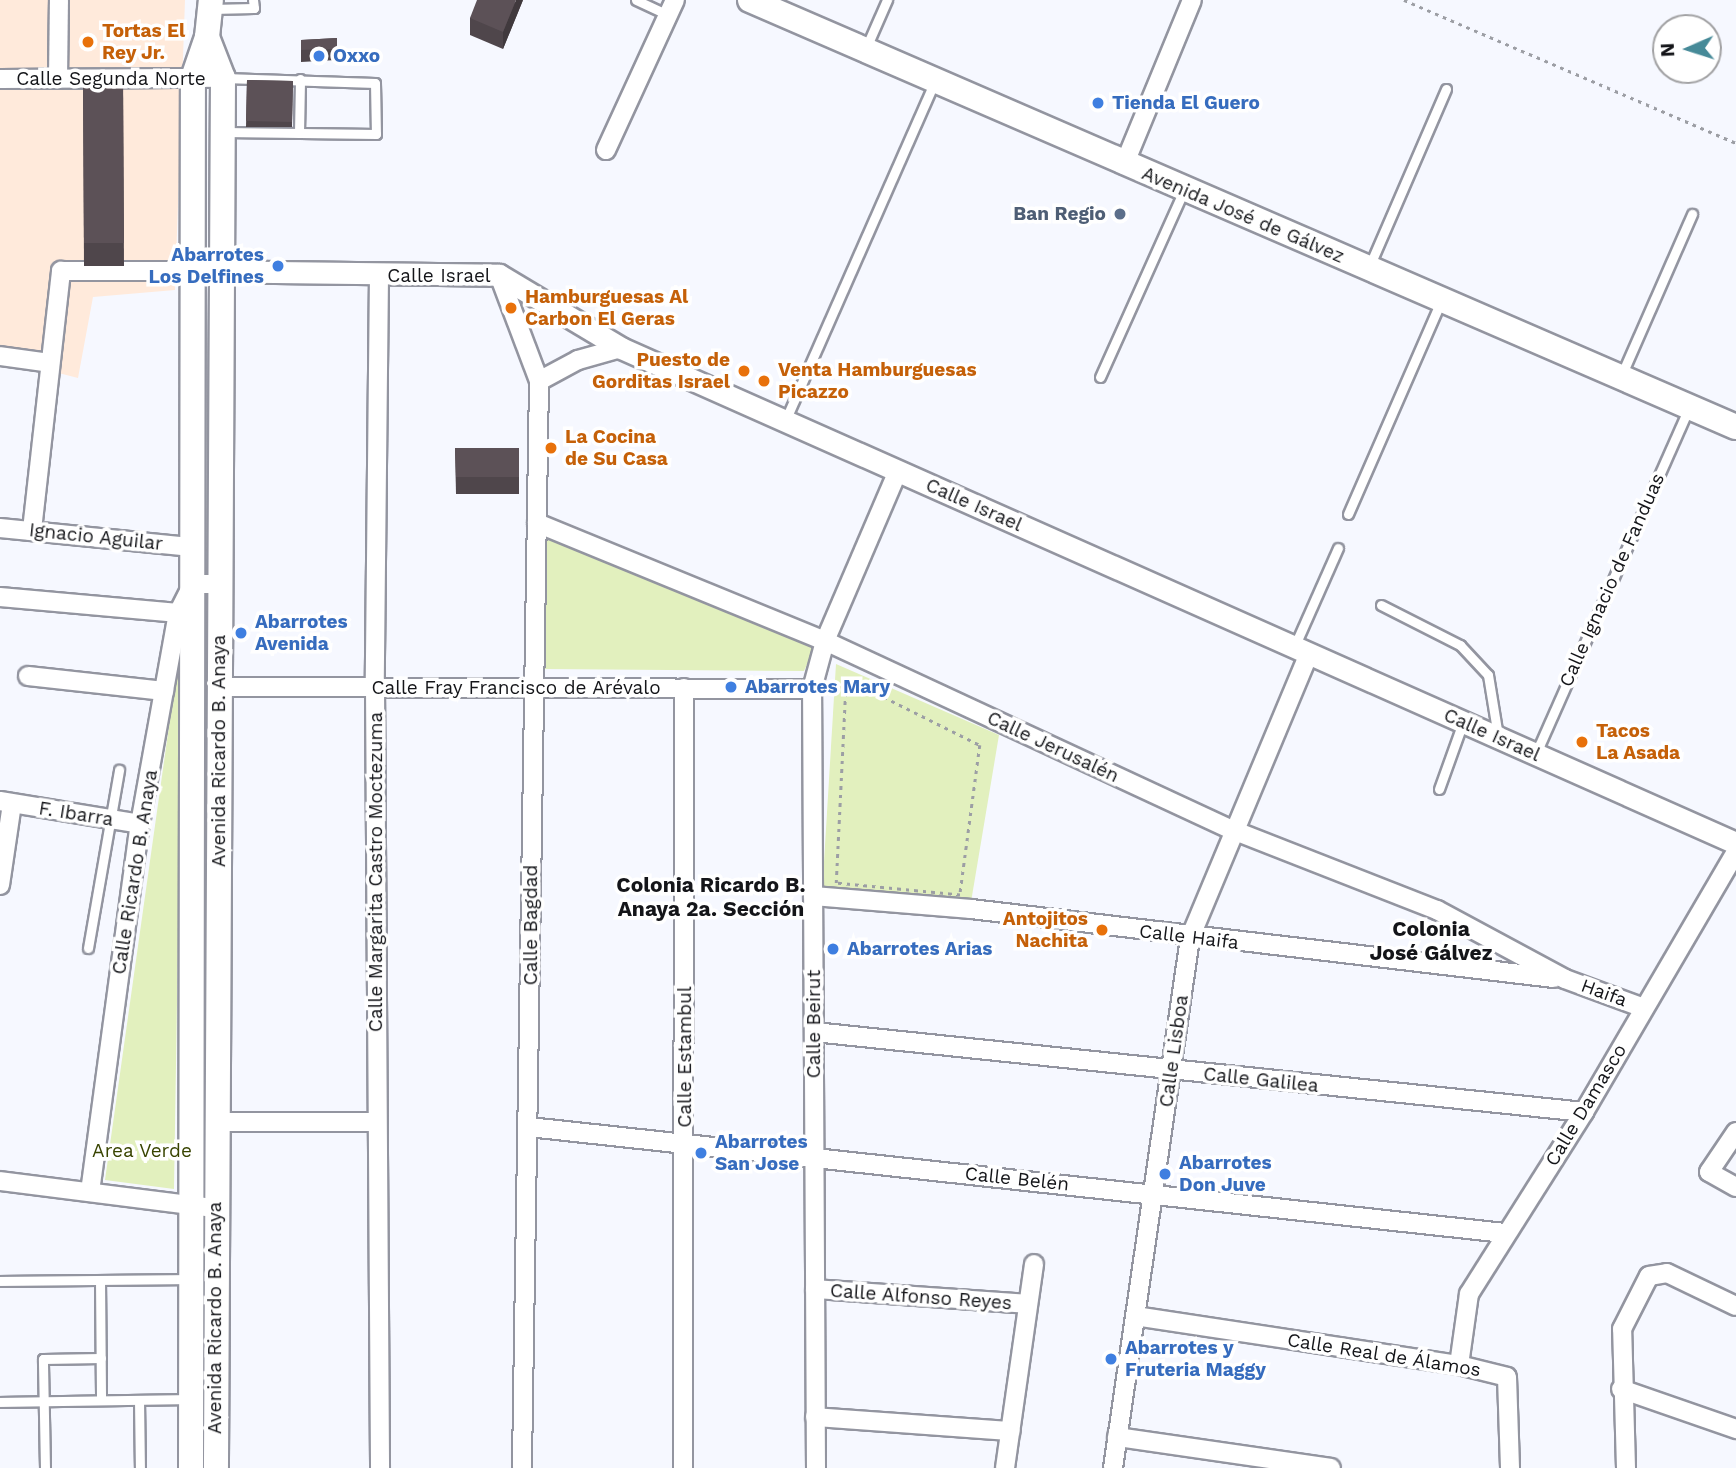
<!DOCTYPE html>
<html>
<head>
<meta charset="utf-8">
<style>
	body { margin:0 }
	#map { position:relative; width:1736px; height:1468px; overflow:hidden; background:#f6f8ff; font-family:"Work Sans",sans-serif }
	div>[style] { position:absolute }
	.commercial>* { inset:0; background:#ffeadb }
	.green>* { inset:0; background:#e2f0be }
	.path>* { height:2.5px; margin-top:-1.25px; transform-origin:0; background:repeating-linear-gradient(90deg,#9c9ea4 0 3.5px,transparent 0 8.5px) }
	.roads { filter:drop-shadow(2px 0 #9395a0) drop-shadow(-2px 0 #9395a0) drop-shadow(0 2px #9395a0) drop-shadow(0 -2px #9395a0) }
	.service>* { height:9px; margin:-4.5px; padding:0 4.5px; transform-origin:4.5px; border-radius:4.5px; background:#fff }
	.minor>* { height:18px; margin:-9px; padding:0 9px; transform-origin:9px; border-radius:9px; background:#fff }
	.tertiary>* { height:21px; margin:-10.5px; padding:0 10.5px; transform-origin:10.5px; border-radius:10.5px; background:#fff }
	.secondary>* { height:24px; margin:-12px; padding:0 12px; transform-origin:12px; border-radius:12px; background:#fff }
	.wall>* { inset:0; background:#4f464b }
	.shaded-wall>* { inset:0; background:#40393d }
	.building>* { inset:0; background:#5c5157 }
	.dots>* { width:19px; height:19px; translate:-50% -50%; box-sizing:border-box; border:4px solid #fff; border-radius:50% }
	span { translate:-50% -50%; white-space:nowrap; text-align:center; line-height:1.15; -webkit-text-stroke:7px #fff; paint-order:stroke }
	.food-label { font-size:19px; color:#c56008; font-weight:700 }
	.left { translate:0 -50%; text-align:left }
	.right { translate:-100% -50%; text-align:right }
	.shop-label { font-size:19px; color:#366cbe; font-weight:700 }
	.street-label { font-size:19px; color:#141519 }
	.service-label { font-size:19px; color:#4e5e75; font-weight:700 }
	.park-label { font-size:19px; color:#384400 }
	.neighbourhood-label { font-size:21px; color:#141519; font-weight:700 }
	.north { position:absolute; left:1652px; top:14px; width:70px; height:70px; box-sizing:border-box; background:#fff; border:2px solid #a1a1a3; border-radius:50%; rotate:267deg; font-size:19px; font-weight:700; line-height:28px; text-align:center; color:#141519 }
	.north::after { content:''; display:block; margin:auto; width:24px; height:32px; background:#468a98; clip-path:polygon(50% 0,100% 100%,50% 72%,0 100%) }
</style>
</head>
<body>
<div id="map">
	<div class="commercial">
		<i style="clip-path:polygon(0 0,185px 0,175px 290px,93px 297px,78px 378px,0 358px)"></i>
	</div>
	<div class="green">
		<i style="clip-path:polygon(544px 537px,816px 645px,804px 671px,543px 669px)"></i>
		<i style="clip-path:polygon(183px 627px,174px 1189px,105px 1180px)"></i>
		<i style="clip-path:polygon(836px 664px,999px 735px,970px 908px,822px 895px)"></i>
	</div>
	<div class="path">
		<i style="left:1404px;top:0;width:361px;rotate:23.3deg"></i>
		<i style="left:846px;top:678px;width:150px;rotate:26.6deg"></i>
		<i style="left:980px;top:745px;width:151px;rotate:97.6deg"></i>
		<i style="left:960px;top:895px;width:125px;rotate:-174.5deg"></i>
		<i style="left:836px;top:883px;width:205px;rotate:-87.2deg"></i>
	</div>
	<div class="roads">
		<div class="service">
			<i style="left:636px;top:0;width:35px;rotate:25deg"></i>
			<i style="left:211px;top:9px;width:43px;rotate:-1.3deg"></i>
			<i style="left:254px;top:8px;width:8px;rotate:-97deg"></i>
			<i style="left:865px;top:50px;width:55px;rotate:-66.3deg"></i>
			<i style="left:224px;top:78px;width:151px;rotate:1.9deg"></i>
			<i style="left:375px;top:83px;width:51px;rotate:88.9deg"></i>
			<i style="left:376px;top:134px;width:152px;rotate:-179.2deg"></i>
			<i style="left:299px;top:133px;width:54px;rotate:-88.9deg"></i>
			<i style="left:1369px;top:267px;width:194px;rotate:-66.6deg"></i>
			<i style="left:1621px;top:376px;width:177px;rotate:-66.3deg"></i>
			<i style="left:1100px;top:377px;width:205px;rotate:-65.8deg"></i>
			<i style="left:785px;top:421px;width:369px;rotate:-66.2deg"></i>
			<i style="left:1348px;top:514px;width:232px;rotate:-66.4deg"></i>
			<i style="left:1381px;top:605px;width:89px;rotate:26.9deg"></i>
			<i style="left:1460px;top:645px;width:41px;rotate:47deg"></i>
			<i style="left:1488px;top:675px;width:62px;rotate:80.7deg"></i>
			<i style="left:1295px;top:645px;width:106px;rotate:-66.1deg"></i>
			<i style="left:1536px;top:753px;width:378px;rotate:-66.1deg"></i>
			<i style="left:1439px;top:789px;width:71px;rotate:-70.3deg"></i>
			<i style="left:88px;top:948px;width:181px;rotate:-80.1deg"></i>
			<i style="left:100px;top:1280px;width:120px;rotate:89.5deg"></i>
			<i style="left:0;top:1281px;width:190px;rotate:-0.6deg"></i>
			<i style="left:139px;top:1400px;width:68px;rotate:89.2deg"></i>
			<i style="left:0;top:1402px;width:188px;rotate:-0.9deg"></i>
			<i style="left:45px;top:1468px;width:109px;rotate:-91.1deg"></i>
			<i style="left:43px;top:1359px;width:58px;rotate:-1deg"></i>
		</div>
		<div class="minor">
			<i style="left:0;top:79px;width:223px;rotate:-0.3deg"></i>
			<i style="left:58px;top:79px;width:79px;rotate:-89.3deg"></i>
			<i style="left:606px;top:150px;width:165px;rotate:-65.3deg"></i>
			<i style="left:1124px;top:165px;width:178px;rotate:-67.6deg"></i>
			<i style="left:379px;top:275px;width:412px;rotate:90.6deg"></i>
			<i style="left:375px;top:687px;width:781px;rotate:89.63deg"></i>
			<i style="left:499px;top:275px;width:113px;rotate:69.3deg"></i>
			<i style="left:539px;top:381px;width:1087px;rotate:90.9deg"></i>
			<i style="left:0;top:356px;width:50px;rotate:8deg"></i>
			<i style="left:539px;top:381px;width:44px;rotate:-28.3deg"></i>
			<i style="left:578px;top:360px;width:45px;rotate:-15.6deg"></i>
			<i style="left:537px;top:523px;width:311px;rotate:22.3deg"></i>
			<i style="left:825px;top:641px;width:452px;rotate:24.9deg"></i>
			<i style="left:1235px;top:831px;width:217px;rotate:21.4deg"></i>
			<i style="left:1437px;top:910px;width:145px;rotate:28.3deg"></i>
			<i style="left:1565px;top:979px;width:84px;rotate:20.2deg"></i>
			<i style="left:0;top:528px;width:193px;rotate:5.7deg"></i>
			<i style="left:32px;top:530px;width:261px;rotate:-83.6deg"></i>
			<i style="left:61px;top:271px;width:132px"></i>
			<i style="left:0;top:597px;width:179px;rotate:5.1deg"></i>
			<i style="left:28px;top:676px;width:137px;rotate:6.3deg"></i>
			<i style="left:220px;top:687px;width:592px;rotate:0.19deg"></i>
			<i style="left:0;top:801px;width:142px;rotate:9.3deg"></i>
			<i style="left:0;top:885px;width:82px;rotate:-81.6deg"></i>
			<i style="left:813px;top:896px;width:159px;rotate:4.7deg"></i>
			<i style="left:971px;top:909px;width:587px;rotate:6.75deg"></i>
			<i style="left:814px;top:1032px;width:774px;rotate:5.93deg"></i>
			<i style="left:215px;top:1122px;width:162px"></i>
			<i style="left:529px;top:1127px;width:982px;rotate:6.2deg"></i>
			<i style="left:1736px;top:1132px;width:48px;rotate:124deg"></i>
			<i style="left:1709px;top:1172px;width:31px;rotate:29deg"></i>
			<i style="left:0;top:1181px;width:217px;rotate:7.2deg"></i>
			<i style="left:90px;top:1192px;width:371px;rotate:-82.3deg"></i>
			<i style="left:140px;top:824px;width:214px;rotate:-79.8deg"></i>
			<i style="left:178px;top:613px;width:33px;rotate:-63deg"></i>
			<i style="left:193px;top:584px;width:27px"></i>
			<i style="left:815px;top:1289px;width:213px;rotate:4deg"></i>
			<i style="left:1135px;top:1316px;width:328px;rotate:8.6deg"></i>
			<i style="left:1459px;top:1365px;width:49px;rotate:14deg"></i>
			<i style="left:1507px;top:1377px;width:91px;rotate:88.1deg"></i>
			<i style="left:1459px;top:1365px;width:72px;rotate:-82deg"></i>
			<i style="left:1469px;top:1294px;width:215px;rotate:-57.7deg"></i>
			<i style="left:1584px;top:1112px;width:301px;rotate:-59.7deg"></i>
			<i style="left:1621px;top:1389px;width:122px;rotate:19.2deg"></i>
			<i style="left:815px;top:1417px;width:196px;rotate:4.1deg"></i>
			<i style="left:1117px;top:1437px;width:216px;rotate:8.2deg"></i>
			<i style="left:683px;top:1468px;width:780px;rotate:-89.93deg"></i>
			<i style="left:816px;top:1468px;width:779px;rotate:-90.29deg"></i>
			<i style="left:812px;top:689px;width:50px;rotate:-74.8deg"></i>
			<i style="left:825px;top:641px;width:185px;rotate:-66.8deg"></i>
			<i style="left:1005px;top:1468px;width:206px;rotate:-81.9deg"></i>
			<i style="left:1113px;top:1468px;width:536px;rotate:-81.73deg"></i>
			<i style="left:1190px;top:938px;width:308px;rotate:-67.3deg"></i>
			<i style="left:1626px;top:1468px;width:139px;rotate:-91.6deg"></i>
			<i style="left:1622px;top:1329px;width:59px;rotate:-63deg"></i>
			<i style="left:1649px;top:1276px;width:18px;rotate:-9deg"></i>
			<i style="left:1667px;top:1273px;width:76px;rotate:25.6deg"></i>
		</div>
		<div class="tertiary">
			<i style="left:193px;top:271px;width:306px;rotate:0.7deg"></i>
			<i style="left:499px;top:275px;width:142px;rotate:30.9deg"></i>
			<i style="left:621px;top:348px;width:1220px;rotate:23.94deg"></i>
		</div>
		<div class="secondary">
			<i style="left:750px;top:0;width:1074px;rotate:23.42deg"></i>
			<i style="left:207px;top:37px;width:44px;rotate:68.7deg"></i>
			<i style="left:223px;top:78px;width:1390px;rotate:90.29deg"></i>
			<i style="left:191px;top:1468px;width:1390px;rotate:-89.92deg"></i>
			<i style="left:193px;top:78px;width:43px;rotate:-71.1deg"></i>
			<i style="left:207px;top:37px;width:37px;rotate:-84deg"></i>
		</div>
	</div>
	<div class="wall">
		<i style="clip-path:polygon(523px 0,503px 49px,470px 35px,470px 18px)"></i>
		<i style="clip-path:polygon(337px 38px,337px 60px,301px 62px,301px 40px)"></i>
		<i style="clip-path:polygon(83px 80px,123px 80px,124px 266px,84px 266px)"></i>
		<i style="clip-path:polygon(247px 80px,293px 81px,292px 127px,246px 127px)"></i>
		<i style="clip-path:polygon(455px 448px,519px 477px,519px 494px,456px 494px)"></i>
	</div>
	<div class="shaded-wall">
		<i style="clip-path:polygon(516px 0,523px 0,503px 49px,503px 32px)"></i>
	</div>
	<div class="building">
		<i style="clip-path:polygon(477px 0,516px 0,503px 32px,470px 18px)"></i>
		<i style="clip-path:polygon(337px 38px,337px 49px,301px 50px,301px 40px)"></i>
		<i style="clip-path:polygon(83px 80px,123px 80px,124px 243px,84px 243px)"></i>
		<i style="clip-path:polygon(247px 80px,293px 81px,292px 122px,246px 121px)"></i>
		<i style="clip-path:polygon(455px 448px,519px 448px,519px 477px,456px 477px)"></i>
	</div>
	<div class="dots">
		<i style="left:88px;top:42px;background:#e8710a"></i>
		<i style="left:319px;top:56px;background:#3f7fe0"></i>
		<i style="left:1098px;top:103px;background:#3f7fe0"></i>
		<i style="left:1120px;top:214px;background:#5c6f8a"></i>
		<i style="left:278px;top:266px;background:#3f7fe0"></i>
		<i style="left:511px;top:308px;background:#e8710a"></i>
		<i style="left:744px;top:371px;background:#e8710a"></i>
		<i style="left:764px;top:381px;background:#e8710a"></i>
		<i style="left:551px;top:448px;background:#e8710a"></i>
		<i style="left:241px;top:633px;background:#3f7fe0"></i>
		<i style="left:731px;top:687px;background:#3f7fe0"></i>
		<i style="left:1582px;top:742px;background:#e8710a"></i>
		<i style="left:1102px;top:930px;background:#e8710a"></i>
		<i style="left:833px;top:949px;background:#3f7fe0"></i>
		<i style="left:701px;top:1153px;background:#3f7fe0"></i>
		<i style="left:1165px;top:1174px;background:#3f7fe0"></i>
		<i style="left:1111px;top:1359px;background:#3f7fe0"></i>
	</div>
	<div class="food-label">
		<span class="left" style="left:102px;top:42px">Tortas El<br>Rey Jr.</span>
		<span class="left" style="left:525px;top:308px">Hamburguesas Al<br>Carbon El Geras</span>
		<span class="right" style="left:730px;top:371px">Puesto de<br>Gorditas Israel</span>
		<span class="left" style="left:778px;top:381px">Venta Hamburguesas<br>Picazzo</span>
		<span class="left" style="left:565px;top:448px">La Cocina<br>de Su Casa</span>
		<span class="left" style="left:1596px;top:742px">Tacos<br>La Asada</span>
		<span class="right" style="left:1088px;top:930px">Antojitos<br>Nachita</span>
	</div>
	<div class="shop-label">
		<span class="left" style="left:333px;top:56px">Oxxo</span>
		<span class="left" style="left:1112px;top:103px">Tienda El Guero</span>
		<span class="right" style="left:264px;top:266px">Abarrotes<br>Los Delfines</span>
		<span class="left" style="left:255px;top:633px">Abarrotes<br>Avenida</span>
		<span class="left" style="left:745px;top:687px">Abarrotes Mary</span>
		<span class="left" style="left:847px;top:949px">Abarrotes Arias</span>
		<span class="left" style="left:715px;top:1153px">Abarrotes<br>San Jose</span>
		<span class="left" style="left:1179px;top:1174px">Abarrotes<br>Don Juve</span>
		<span class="left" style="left:1125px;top:1359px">Abarrotes y<br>Fruteria Maggy</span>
	</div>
	<div class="street-label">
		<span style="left:111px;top:79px">Calle Segunda Norte</span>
		<span style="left:1243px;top:215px;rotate:23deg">Avenida José de Gálvez</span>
		<span style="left:439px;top:276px">Calle Israel</span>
		<span style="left:974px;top:505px;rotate:24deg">Calle Israel</span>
		<span style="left:96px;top:537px;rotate:6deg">Ignacio Aguilar</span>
		<span style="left:1612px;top:580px;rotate:-66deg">Calle Ignacio de Fanduas</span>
		<span style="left:516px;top:688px">Calle Fray Francisco de Arévalo</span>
		<span style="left:1492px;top:735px;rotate:24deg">Calle Israel</span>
		<span style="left:1053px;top:747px;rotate:25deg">Calle Jerusalén</span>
		<span style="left:219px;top:751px;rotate:-90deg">Avenida Ricardo B. Anaya</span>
		<span style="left:76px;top:814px;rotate:9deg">F. Ibarra</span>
		<span style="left:135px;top:872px;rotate:-81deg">Calle Ricardo B. Anaya</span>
		<span style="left:376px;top:872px;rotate:-90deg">Calle Margarita Castro Moctezuma</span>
		<span style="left:531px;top:925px;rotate:-90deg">Calle Bagdad</span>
		<span style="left:1189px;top:937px;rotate:7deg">Calle Haifa</span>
		<span style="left:1604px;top:993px;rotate:20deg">Haifa</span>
		<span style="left:814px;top:1024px;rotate:-90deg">Calle Beirut</span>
		<span style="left:1174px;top:1051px;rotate:-82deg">Calle Lisboa</span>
		<span style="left:685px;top:1057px;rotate:-90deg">Calle Estambul</span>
		<span style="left:1261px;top:1080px;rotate:6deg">Calle Galilea</span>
		<span style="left:1586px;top:1105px;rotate:-59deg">Calle Damasco</span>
		<span style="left:1017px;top:1179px;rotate:6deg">Calle Belén</span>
		<span style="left:921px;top:1297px;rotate:4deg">Calle Alfonso Reyes</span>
		<span style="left:215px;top:1318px;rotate:-90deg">Avenida Ricardo B. Anaya</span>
		<span style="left:1384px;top:1355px;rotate:9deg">Calle Real de Álamos</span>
	</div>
	<div class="service-label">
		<span class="right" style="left:1106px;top:214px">Ban Regio</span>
	</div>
	<div class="park-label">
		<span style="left:142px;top:1151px">Area Verde</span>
	</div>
	<div class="neighbourhood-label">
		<span style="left:711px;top:897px">Colonia Ricardo B.<br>Anaya 2a. Sección</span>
		<span style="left:1431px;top:941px">Colonia<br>José Gálvez</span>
	</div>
	<div class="north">N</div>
</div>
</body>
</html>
